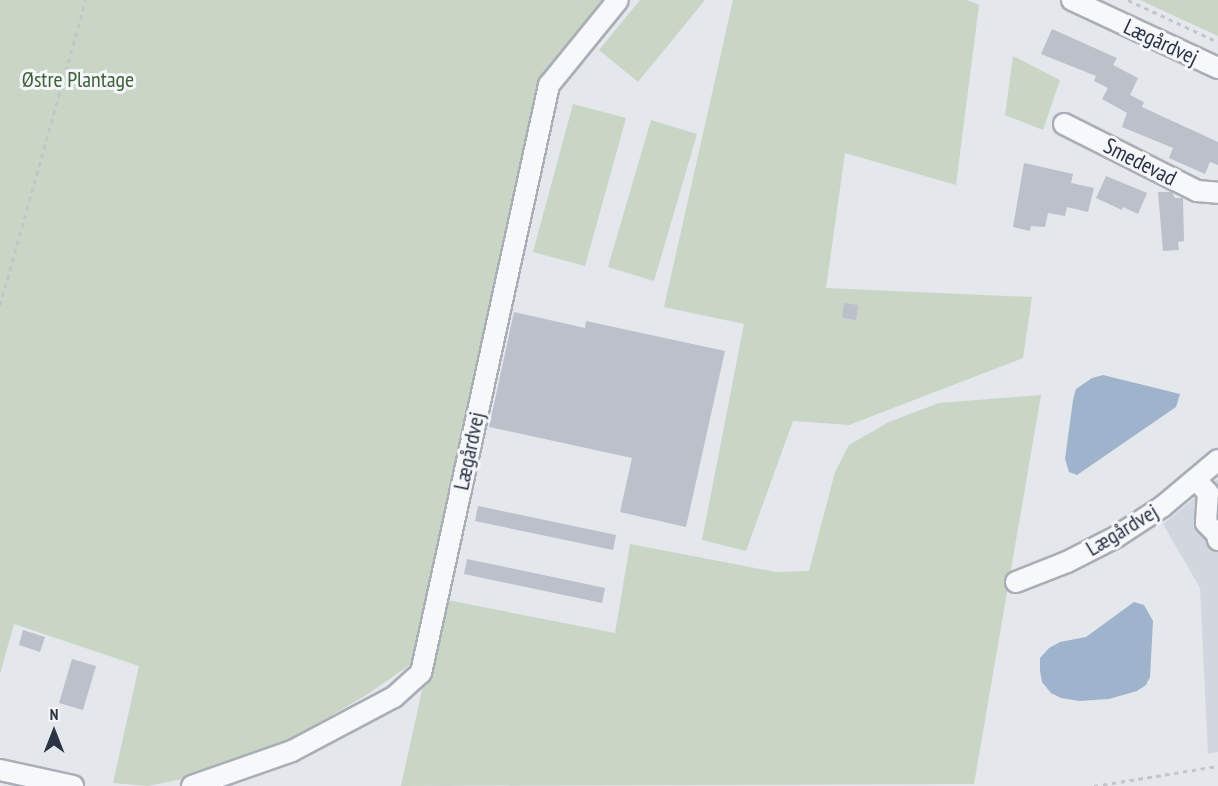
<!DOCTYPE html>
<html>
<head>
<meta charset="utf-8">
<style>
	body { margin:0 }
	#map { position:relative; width:1218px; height:786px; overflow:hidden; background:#e4e7ec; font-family:"PT Sans Narrow",sans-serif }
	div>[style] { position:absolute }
	.built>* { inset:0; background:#d2d6de }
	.green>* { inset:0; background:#c9d6c5 }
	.water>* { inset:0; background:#9fb4cc }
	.building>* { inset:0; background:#bbc0ca }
	.path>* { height:3px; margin-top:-1.5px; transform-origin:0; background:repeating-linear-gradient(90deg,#c2c5cb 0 4.5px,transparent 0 9px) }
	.roads { filter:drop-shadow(2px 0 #a9aeb7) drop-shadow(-2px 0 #a9aeb7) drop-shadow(0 2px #a9aeb7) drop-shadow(0 -2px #a9aeb7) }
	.minor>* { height:20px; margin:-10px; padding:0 10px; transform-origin:10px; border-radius:10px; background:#f7f8fa }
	span { translate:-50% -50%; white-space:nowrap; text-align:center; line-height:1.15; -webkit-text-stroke:6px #f4f6f9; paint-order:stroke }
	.street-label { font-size:22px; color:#2b3445 }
	.park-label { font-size:22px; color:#3f6138 }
	.north { position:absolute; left:24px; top:702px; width:60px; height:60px; -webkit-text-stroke:4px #f4f6f9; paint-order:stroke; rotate:0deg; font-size:16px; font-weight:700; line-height:24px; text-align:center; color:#2b3445 }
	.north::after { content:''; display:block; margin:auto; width:21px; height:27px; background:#2b3445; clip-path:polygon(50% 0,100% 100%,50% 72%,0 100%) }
</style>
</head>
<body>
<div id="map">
	<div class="built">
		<i style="clip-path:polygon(1218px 479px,1218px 752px,1208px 754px,1200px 588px,1163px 524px)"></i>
	</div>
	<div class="green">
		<i style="clip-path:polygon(0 0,603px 0,552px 61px,414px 662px,368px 694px,284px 743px,187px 778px,148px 786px,113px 783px,139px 666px,14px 624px,0 674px)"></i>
		<i style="clip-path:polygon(640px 0,705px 0,638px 82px,599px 50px)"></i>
		<i style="clip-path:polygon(733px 0,967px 0,979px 5px,956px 185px,845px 153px,826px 288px,1032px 297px,1023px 358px,849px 425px,793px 421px,746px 551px,702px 540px,744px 324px,664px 307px)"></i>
		<i style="clip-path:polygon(1140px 0,1218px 0,1218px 36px)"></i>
		<i style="clip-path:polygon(1013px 56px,1060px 80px,1043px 130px,1005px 115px)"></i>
		<i style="clip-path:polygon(573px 104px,626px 118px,585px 266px,533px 252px)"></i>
		<i style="clip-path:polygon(651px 120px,697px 134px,654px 281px,608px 267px)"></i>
		<i style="clip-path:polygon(1041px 395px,974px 784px,401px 786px,442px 599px,615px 633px,630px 544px,776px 572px,809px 571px,835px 472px,849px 445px,889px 422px,939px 403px)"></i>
	</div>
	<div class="water">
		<i style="clip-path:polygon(1103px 375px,1180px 394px,1176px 407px,1077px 475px,1069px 472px,1065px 459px,1073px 400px,1076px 389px,1092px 378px)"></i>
		<i style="clip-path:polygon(1134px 602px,1144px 605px,1153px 621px,1150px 677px,1146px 685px,1137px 691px,1109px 699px,1080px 701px,1061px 698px,1051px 693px,1042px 682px,1040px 671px,1040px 658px,1049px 648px,1060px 642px,1086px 637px)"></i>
	</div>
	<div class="building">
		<i style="clip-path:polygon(1052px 29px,1117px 58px,1113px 65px,1138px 78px,1130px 95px,1144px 102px,1142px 107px,1218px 142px,1218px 165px,1210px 162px,1205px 174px,1169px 158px,1173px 148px,1122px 127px,1127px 113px,1102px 99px,1108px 88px,1094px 81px,1096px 76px,1041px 54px)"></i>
		<i style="clip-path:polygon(1024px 163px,1073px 174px,1071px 183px,1094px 188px,1088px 212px,1067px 207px,1065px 216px,1048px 213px,1045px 227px,1031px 226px,1030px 231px,1013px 227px)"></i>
		<i style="clip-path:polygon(1106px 176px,1147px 193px,1138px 214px,1123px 207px,1122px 210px,1096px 198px)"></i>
		<i style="clip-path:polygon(1158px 192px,1172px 192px,1175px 198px,1183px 198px,1184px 241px,1178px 242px,1179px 250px,1163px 251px)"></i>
		<i style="clip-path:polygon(844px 303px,858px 305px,856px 320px,842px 318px)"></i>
		<i style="clip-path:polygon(514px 312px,585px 328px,586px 321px,725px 351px,686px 527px,620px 512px,632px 458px,489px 427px)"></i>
		<i style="clip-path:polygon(478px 506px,616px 535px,613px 550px,475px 521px)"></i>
		<i style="clip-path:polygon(467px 559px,605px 588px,602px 603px,464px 574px)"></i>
		<i style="clip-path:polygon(23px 630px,45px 637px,40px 652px,19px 645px)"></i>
		<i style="clip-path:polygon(72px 659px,96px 666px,83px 710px,59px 703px)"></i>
	</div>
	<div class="path">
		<i style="left:1128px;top:0;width:99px;rotate:25deg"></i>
		<i style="left:0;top:305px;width:317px;rotate:-74.3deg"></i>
		<i style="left:1094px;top:786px;width:126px;rotate:-9.2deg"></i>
	</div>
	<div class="roads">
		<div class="minor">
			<i style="left:1072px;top:0;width:161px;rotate:25deg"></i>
			<i style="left:1064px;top:124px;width:149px;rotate:26.7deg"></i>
			<i style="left:1197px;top:191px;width:21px;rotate:5deg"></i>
			<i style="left:1196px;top:480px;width:18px;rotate:47deg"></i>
			<i style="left:1208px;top:493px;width:30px;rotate:94deg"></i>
			<i style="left:1206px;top:523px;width:16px;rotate:45deg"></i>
			<i style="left:1217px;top:534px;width:6px;rotate:81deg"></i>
			<i style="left:1016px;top:582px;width:55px;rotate:-21.4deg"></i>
			<i style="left:1067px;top:562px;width:55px;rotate:-27deg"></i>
			<i style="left:1116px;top:537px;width:55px;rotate:-33.1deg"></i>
			<i style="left:1162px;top:507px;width:73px;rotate:-40deg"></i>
			<i style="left:0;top:770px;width:75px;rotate:12.4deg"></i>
			<i style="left:192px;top:786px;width:106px;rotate:-19.3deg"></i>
			<i style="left:292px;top:751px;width:115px;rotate:-27.9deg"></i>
			<i style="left:394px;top:697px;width:36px;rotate:-42deg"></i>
			<i style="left:421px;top:673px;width:602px;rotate:-77.72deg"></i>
			<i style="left:549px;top:85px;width:109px;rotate:-50.9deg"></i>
		</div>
	</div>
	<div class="street-label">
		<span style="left:1161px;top:42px;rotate:25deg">Lægårdvej</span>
		<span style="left:1140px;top:162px;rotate:27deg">Smedevad</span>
		<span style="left:469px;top:451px;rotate:-78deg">Lægårdvej</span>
		<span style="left:1122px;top:530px;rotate:-31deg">Lægårdvej</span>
	</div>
	<div class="park-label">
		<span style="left:78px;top:80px">Østre Plantage</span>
	</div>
	<div class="north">N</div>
</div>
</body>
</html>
